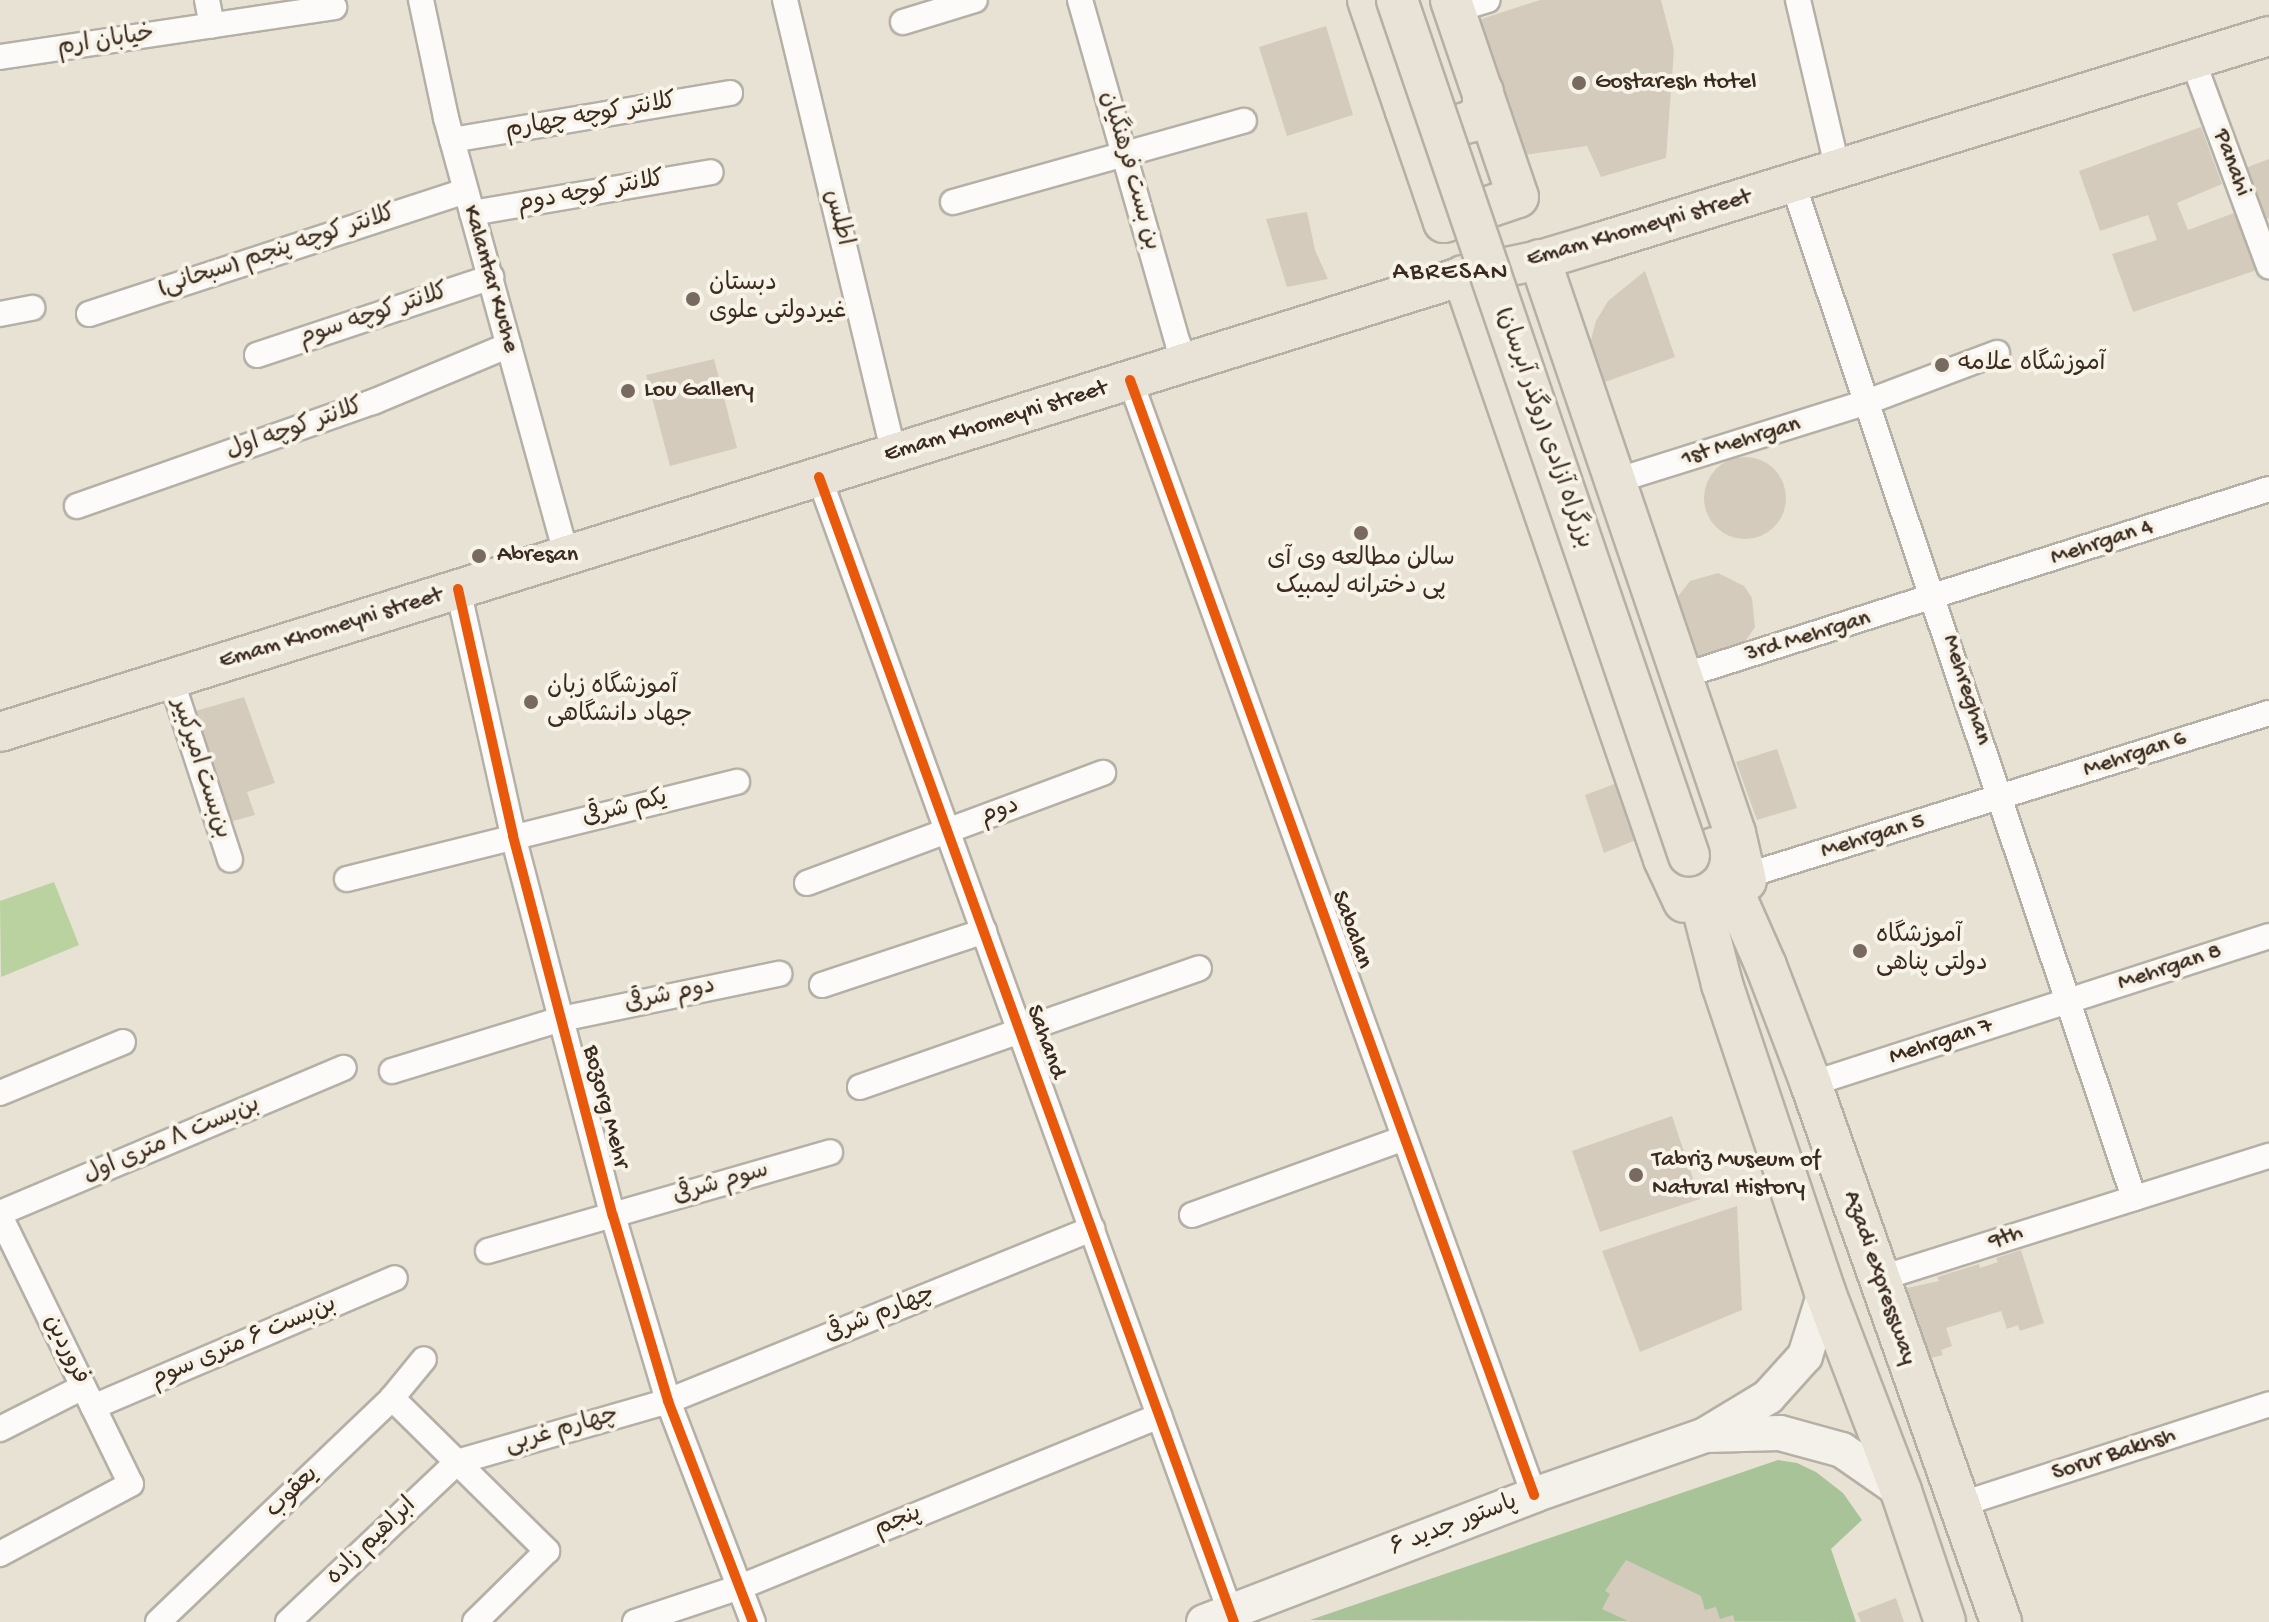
<!DOCTYPE html>
<html>
<head>
<meta charset="utf-8">
<style>
	body { margin:0 }
	#map { position:relative; width:2269px; height:1622px; overflow:hidden; background:#e8e2d5; font-family:"Gochi Hand","Playpen Sans Arabic",sans-serif }
	div>[style] { position:absolute }
	.green>* { inset:0; background:#b9d2a0 }
	.forest>* { inset:0; background:#a9c398 }
	.building>* { inset:0; background:#d4cbbd }
	.round { border-radius:50% }
	.roads { filter:drop-shadow(2px 0 #b5b0a6) drop-shadow(-2px 0 #b5b0a6) drop-shadow(0 2px #b5b0a6) drop-shadow(0 -2px #b5b0a6) }
	.minor>* { height:24px; margin:-12px; padding:0 12px; transform-origin:12px; border-radius:12px; background:#fcfbf9 }
	.secondary>* { height:34px; margin:-17px; padding:0 17px; transform-origin:17px; border-radius:17px; background:#f4f0ea }
	.primary>* { height:38px; margin:-19px; padding:0 19px; transform-origin:19px; border-radius:19px; background:#e9e2d6 }
	.trunk>* { height:40px; margin:-20px; padding:0 20px; transform-origin:20px; border-radius:20px; background:#e9e2d6 }
	.bridges { filter:drop-shadow(2px 0 #b5b0a6) drop-shadow(-2px 0 #b5b0a6) drop-shadow(0 2px #b5b0a6) drop-shadow(0 -2px #b5b0a6) }
	.trunk-bridge>* { height:40px; margin:-20px; padding:0 20px; transform-origin:20px; border-radius:20px; background:#e9e2d6 }
	.cycleway>* { height:10px; margin:-5px; padding:0 5px; transform-origin:5px; border-radius:5px; background:#e8590c }
	.dots>* { width:22px; height:22px; translate:-50% -50%; box-sizing:border-box; border:4px solid #f7f3e8; border-radius:50% }
	span { translate:-50% -50%; white-space:nowrap; text-align:center; line-height:1.15; -webkit-text-stroke:8px #f7f3e8; paint-order:stroke }
	.street-label { font-size:24px; color:#3b2a1e }
	.poi-label { font-size:24px; color:#3b2a1e }
	.left { translate:0 -50%; text-align:left }
	.neighbourhood-label { font-size:26px; color:#3b2a1e; letter-spacing:2px }
</style>
</head>
<body>
<div id="map">
	<div class="green">
		<i style="clip-path:polygon(54px 882px,79px 945px,1px 977px,0 901px)"></i>
	</div>
	<div class="forest">
		<i style="clip-path:polygon(1778px 1460px,1797px 1463px,1816px 1472px,1843px 1493px,1862px 1520px,1831px 1549px,1856px 1622px,1310px 1620px)"></i>
	</div>
	<div class="building">
		<i style="clip-path:polygon(1540px 0,1661px 0,1674px 50px,1666px 158px,1601px 177px,1587px 146px,1511px 157px,1469px 23px)"></i>
		<i style="clip-path:polygon(1326px 26px,1353px 115px,1287px 136px,1259px 47px)"></i>
		<i style="clip-path:polygon(2201px 127px,2222px 184px,2177px 203px,2188px 230px,2234px 213px,2257px 270px,2133px 312px,2112px 254px,2157px 240px,2148px 215px,2100px 231px,2079px 171px)"></i>
		<i style="clip-path:polygon(2269px 159px,2269px 218px,2260px 222px,2240px 170px)"></i>
		<i style="clip-path:polygon(1307px 212px,1315px 250px,1328px 279px,1287px 287px,1266px 219px)"></i>
		<i style="clip-path:polygon(1645px 271px,1675px 357px,1591px 387px,1586px 359px,1596px 321px,1608px 301px)"></i>
		<i style="clip-path:polygon(714px 359px,737px 448px,670px 466px,646px 375px)"></i>
		<i class="round" style="left:1704px;top:457px;width:82px;height:82px"></i>
		<i style="clip-path:polygon(1718px 573px,1744px 586px,1752px 598px,1755px 627px,1740px 649px,1702px 658px,1690px 652px,1672px 604px,1690px 581px)"></i>
		<i style="clip-path:polygon(244px 697px,275px 783px,247px 792px,255px 815px,226px 823px,192px 712px)"></i>
		<i style="clip-path:polygon(1777px 749px,1797px 808px,1757px 820px,1736px 762px)"></i>
		<i style="clip-path:polygon(1617px 783px,1636px 840px,1604px 853px,1585px 795px)"></i>
		<i style="clip-path:polygon(1672px 1116px,1700px 1199px,1600px 1232px,1572px 1151px)"></i>
		<i style="clip-path:polygon(1737px 1206px,1742px 1310px,1640px 1352px,1602px 1251px)"></i>
		<i style="clip-path:polygon(2021px 1250px,2044px 1323px,2020px 1331px,2018px 1325px,2007px 1329px,2001px 1311px,1946px 1328px,1952px 1346px,1941px 1350px,1943px 1355px,1919px 1361px,1898px 1290px,1939px 1281px,1937px 1277px,1979px 1264px,1980px 1268px,1998px 1262px,1996px 1258px)"></i>
		<i style="clip-path:polygon(1626px 1560px,1701px 1596px,1705px 1610px,1716px 1607px,1720px 1619px,1733px 1615px,1735px 1622px,1630px 1622px,1602px 1609px,1610px 1594px,1605px 1591px)"></i>
		<i style="clip-path:polygon(1896px 1598px,1904px 1622px,1861px 1622px,1857px 1613px)"></i>
	</div>
	<div class="roads">
		<div class="minor">
			<i style="left:207px;top:0;width:26px;rotate:79deg"></i>
			<i style="left:421px;top:0;width:121px;rotate:78deg"></i>
			<i style="left:446px;top:118px;width:453px;rotate:74.6deg"></i>
			<i style="left:785px;top:0;width:449px;rotate:76.5deg"></i>
			<i style="left:890px;top:437px;width:17px;rotate:87deg"></i>
			<i style="left:1080px;top:0;width:357px;rotate:74.1deg"></i>
			<i style="left:1178px;top:343px;width:21px;rotate:85deg"></i>
			<i style="left:1798px;top:0;width:175px;rotate:76.8deg"></i>
			<i style="left:1455px;top:10px;width:34px;rotate:-17deg"></i>
			<i style="left:903px;top:22px;width:75px;rotate:-17deg"></i>
			<i style="left:0;top:57px;width:338px;rotate:-8.5deg"></i>
			<i style="left:2193px;top:61px;width:219px;rotate:69.7deg"></i>
			<i style="left:452px;top:140px;width:282px;rotate:-9.6deg"></i>
			<i style="left:1793px;top:184px;width:1070px;rotate:71.41deg"></i>
			<i style="left:953px;top:202px;width:302px;rotate:-15.6deg"></i>
			<i style="left:472px;top:213px;width:242px;rotate:-9.7deg"></i>
			<i style="left:0;top:314px;width:33px;rotate:-11deg"></i>
			<i style="left:89px;top:314px;width:396px;rotate:-18.1deg"></i>
			<i style="left:257px;top:355px;width:247px;rotate:-18.4deg"></i>
			<i style="left:1130px;top:380px;width:1186px;rotate:70.08deg"></i>
			<i style="left:819px;top:477px;width:1218px;rotate:70.08deg"></i>
			<i style="left:1615px;top:481px;width:264px;rotate:-17.4deg"></i>
			<i style="left:1867px;top:402px;width:139px;rotate:-20.7deg"></i>
			<i style="left:77px;top:506px;width:314px;rotate:-19.4deg"></i>
			<i style="left:373px;top:402px;width:147px;rotate:-22.7deg"></i>
			<i style="left:458px;top:589px;width:253px;rotate:77.4deg"></i>
			<i style="left:513px;top:836px;width:393px;rotate:75.3deg"></i>
			<i style="left:613px;top:1216px;width:193px;rotate:73.4deg"></i>
			<i style="left:668px;top:1401px;width:237px;rotate:69deg"></i>
			<i style="left:1682px;top:676px;width:616px;rotate:-17.67deg"></i>
			<i style="left:171px;top:679px;width:190px;rotate:71.9deg"></i>
			<i style="left:1745px;top:876px;width:549px;rotate:-17.28deg"></i>
			<i style="left:347px;top:879px;width:402px;rotate:-14deg"></i>
			<i style="left:807px;top:883px;width:316px;rotate:-20.4deg"></i>
			<i style="left:822px;top:985px;width:171px;rotate:-18.4deg"></i>
			<i style="left:392px;top:1071px;width:177px;rotate:-17.1deg"></i>
			<i style="left:561px;top:1019px;width:223px;rotate:-11.7deg"></i>
			<i style="left:1811px;top:1084px;width:481px;rotate:-17.9deg"></i>
			<i style="left:860px;top:1087px;width:359px;rotate:-19.3deg"></i>
			<i style="left:0;top:1093px;width:133px;rotate:-22.5deg"></i>
			<i style="left:0;top:1213px;width:373px;rotate:-22.9deg"></i>
			<i style="left:1192px;top:1215px;width:226px;rotate:-19.9deg"></i>
			<i style="left:0;top:1216px;width:298px;rotate:64deg"></i>
			<i style="left:131px;top:1484px;width:149px;rotate:151.9deg"></i>
			<i style="left:488px;top:1251px;width:356px;rotate:-16.1deg"></i>
			<i style="left:1878px;top:1279px;width:410px;rotate:-17.5deg"></i>
			<i style="left:392px;top:1398px;width:218px;rotate:44.6deg"></i>
			<i style="left:547px;top:1551px;width:101px;rotate:135.4deg"></i>
			<i style="left:93px;top:1407px;width:328px;rotate:-23.1deg"></i>
			<i style="left:0;top:1429px;width:93px;rotate:-26.8deg"></i>
			<i style="left:1959px;top:1505px;width:326px;rotate:-18deg"></i>
			<i style="left:158px;top:1622px;width:324px;rotate:-43.7deg"></i>
			<i style="left:392px;top:1398px;width:50px;rotate:-50.6deg"></i>
			<i style="left:288px;top:1622px;width:233px;rotate:-43.4deg"></i>
			<i style="left:457px;top:1462px;width:220px;rotate:-16.1deg"></i>
			<i style="left:668px;top:1401px;width:458px;rotate:-22.1deg"></i>
			<i style="left:635px;top:1622px;width:111px;rotate:-18.4deg"></i>
			<i style="left:740px;top:1587px;width:453px;rotate:-22.2deg"></i>
		</div>
		<div class="secondary">
			<i style="left:1706px;top:1435px;width:74px;rotate:-1.5deg"></i>
			<i style="left:1780px;top:1433px;width:64px;rotate:15.3deg"></i>
			<i style="left:1842px;top:1450px;width:72px;rotate:34.8deg"></i>
			<i style="left:1204px;top:1622px;width:354px;rotate:-21deg"></i>
			<i style="left:1534px;top:1495px;width:181px;rotate:-19.3deg"></i>
			<i style="left:1705px;top:1435px;width:74px;rotate:-31.1deg"></i>
			<i style="left:1768px;top:1397px;width:55px;rotate:-47.9deg"></i>
			<i style="left:1805px;top:1356px;width:67px;rotate:-72.6deg"></i>
		</div>
		<div class="primary">
			<i style="left:0;top:732px;width:1532px;rotate:-17.31deg"></i>
			<i style="left:1463px;top:276px;width:79px;rotate:-11.7deg"></i>
			<i style="left:1540px;top:260px;width:63px;rotate:-16.7deg"></i>
			<i style="left:1600px;top:242px;width:700px;rotate:-17.11deg"></i>
		</div>
		<div class="trunk">
			<i style="left:1368px;top:0;width:117px;rotate:71.1deg"></i>
			<i style="left:1406px;top:111px;width:20px;rotate:53deg"></i>
			<i style="left:1418px;top:127px;width:15px;rotate:20deg"></i>
			<i style="left:1432px;top:132px;width:42px;rotate:-15deg"></i>
			<i style="left:1473px;top:121px;width:16px;rotate:-50deg"></i>
			<i style="left:1483px;top:109px;width:17px;rotate:-90deg"></i>
			<i style="left:1406px;top:111px;width:117px;rotate:71.1deg"></i>
			<i style="left:1444px;top:222px;width:78px;rotate:-18.7deg"></i>
			<i style="left:1518px;top:197px;width:208px;rotate:-108.8deg"></i>
			<i style="left:1540px;top:260px;width:605px;rotate:71.21deg"></i>
			<i style="left:1735px;top:833px;width:49px;rotate:77.1deg"></i>
			<i style="left:1463px;top:276px;width:617px;rotate:70.98deg"></i>
			<i style="left:1664px;top:859px;width:47px;rotate:65.1deg"></i>
			<i style="left:1714px;top:848px;width:129px;rotate:66.2deg"></i>
			<i style="left:1766px;top:966px;width:126px;rotate:69.1deg"></i>
			<i style="left:1811px;top:1084px;width:571px;rotate:70.55deg"></i>
			<i style="left:1689px;top:856px;width:132px;rotate:75.5deg"></i>
			<i style="left:1722px;top:984px;width:325px;rotate:71.5deg"></i>
			<i style="left:1825px;top:1292px;width:213px;rotate:69.1deg"></i>
			<i style="left:1901px;top:1491px;width:138px;rotate:71.4deg"></i>
		</div>
	</div>
	<div class="bridges">
		<div class="trunk-bridge">
			<i style="left:1397px;top:0;width:904px;rotate:71.16deg"></i>
		</div>
	</div>
	<div class="cycleway">
		<i style="left:1130px;top:380px;width:1186px;rotate:70.08deg"></i>
		<i style="left:819px;top:477px;width:1218px;rotate:70.08deg"></i>
		<i style="left:458px;top:589px;width:253px;rotate:77.4deg"></i>
		<i style="left:513px;top:836px;width:393px;rotate:75.3deg"></i>
		<i style="left:613px;top:1216px;width:193px;rotate:73.4deg"></i>
		<i style="left:668px;top:1401px;width:237px;rotate:69deg"></i>
	</div>
	<div class="dots">
		<i style="left:1579px;top:83px;background:#786a5e"></i>
		<i style="left:693px;top:299px;background:#786a5e"></i>
		<i style="left:1942px;top:365px;background:#786a5e"></i>
		<i style="left:628px;top:391px;background:#786a5e"></i>
		<i style="left:1361px;top:533px;background:#786a5e"></i>
		<i style="left:479px;top:556px;background:#786a5e"></i>
		<i style="left:531px;top:702px;background:#786a5e"></i>
		<i style="left:1860px;top:951px;background:#786a5e"></i>
		<i style="left:1636px;top:1175px;background:#786a5e"></i>
	</div>
	<div class="street-label">
		<span style="left:106px;top:42px;rotate:-9deg">خیابان ارم</span>
		<span style="left:591px;top:117px;rotate:-10deg">کلانتر کوچه چهارم</span>
		<span style="left:2231px;top:163px;rotate:70deg">Panahi</span>
		<span style="left:1129px;top:171px;rotate:74deg">بن بست فرهنگیان</span>
		<span style="left:591px;top:193px;rotate:-10deg">کلانتر کوچه دوم</span>
		<span style="left:837px;top:218px;rotate:76deg">اطلس</span>
		<span style="left:1639px;top:229px;rotate:-16deg">Emam Khomeyni street</span>
		<span style="left:277px;top:252px;rotate:-18deg">کلانتر کوچه پنجم (سبحانی)</span>
		<span style="left:490px;top:279px;rotate:74deg">Kalantar Kuche</span>
		<span style="left:374px;top:316px;rotate:-18deg">کلانتر کوچه سوم</span>
		<span style="left:996px;top:422px;rotate:-17deg">Emam Khomeyni street</span>
		<span style="left:1543px;top:428px;rotate:71deg">بزرگراه آزادی (روگذر آبرسان)</span>
		<span style="left:295px;top:430px;rotate:-19deg">کلانتر کوچه اول</span>
		<span style="left:1741px;top:442px;rotate:-17deg">1st Mehrgan</span>
		<span style="left:2102px;top:543px;rotate:-18deg">Mehrgan 4</span>
		<span style="left:331px;top:629px;rotate:-17deg">Emam Khomeyni street</span>
		<span style="left:1808px;top:637px;rotate:-17deg">3rd Mehrgan</span>
		<span style="left:1966px;top:690px;rotate:72deg">Mehreghan</span>
		<span style="left:2135px;top:755px;rotate:-18deg">Mehrgan 6</span>
		<span style="left:200px;top:769px;rotate:72deg">بن‌بست امیرکبیر</span>
		<span style="left:625px;top:809px;rotate:-14deg">یکم شرقی</span>
		<span style="left:1000px;top:812px;rotate:-20deg">دوم</span>
		<span style="left:1873px;top:837px;rotate:-17deg">Mehrgan 5</span>
		<span style="left:1351px;top:930px;rotate:70deg">Sabalan</span>
		<span style="left:2170px;top:968px;rotate:-18deg">Mehrgan 8</span>
		<span style="left:670px;top:996px;rotate:-12deg">دوم شرقی</span>
		<span style="left:1045px;top:1042px;rotate:70deg">Sahand</span>
		<span style="left:1941px;top:1042px;rotate:-18deg">Mehrgan 7</span>
		<span style="left:605px;top:1107px;rotate:75deg">Bozorg Mehr</span>
		<span style="left:172px;top:1141px;rotate:-23deg">بن‌بست ۸ متری اول</span>
		<span style="left:721px;top:1184px;rotate:-16deg">سوم شرقی</span>
		<span style="left:2006px;top:1238px;rotate:-18deg">9th</span>
		<span style="left:1879px;top:1278px;rotate:71deg">Azadi expressway</span>
		<span style="left:880px;top:1315px;rotate:-22deg">چهارم شرقی</span>
		<span style="left:244px;top:1343px;rotate:-23deg">بن‌بست ۶ متری سوم</span>
		<span style="left:65px;top:1350px;rotate:64deg">فروردین</span>
		<span style="left:562px;top:1431px;rotate:-16deg">چهارم غربی</span>
		<span style="left:2114px;top:1455px;rotate:-18deg">Sorur Bakhsh</span>
		<span style="left:293px;top:1493px;rotate:-44deg">یعقوب</span>
		<span style="left:898px;top:1522px;rotate:-22deg">پنجم</span>
		<span style="left:1454px;top:1526px;rotate:-21deg">پاستور جدید ۶</span>
		<span style="left:372px;top:1542px;rotate:-44deg">ابراهیم زاده</span>
	</div>
	<div class="poi-label">
		<span class="left" style="left:1595px;top:83px">Gostaresh Hotel</span>
		<span class="left" style="left:709px;top:299px">دبستان<br>غیردولتی علوی</span>
		<span class="left" style="left:1958px;top:365px">آموزشگاه علامه</span>
		<span class="left" style="left:644px;top:391px">Lou Gallery</span>
		<span class="left" style="left:497px;top:556px">Abresan</span>
		<span style="left:1361px;top:574px">سالن مطالعه وی آی<br>پی دخترانه لیمبیک</span>
		<span class="left" style="left:547px;top:702px">آموزشگاه زبان<br>جهاد دانشگاهی</span>
		<span class="left" style="left:1876px;top:951px">آموزشگاه<br>دولتی پناهی</span>
		<span class="left" style="left:1652px;top:1175px">Tabriz Museum of<br>Natural History</span>
	</div>
	<div class="neighbourhood-label">
		<span style="left:1451px;top:274px">ABRESAN</span>
	</div>
</div>
</body>
</html>
